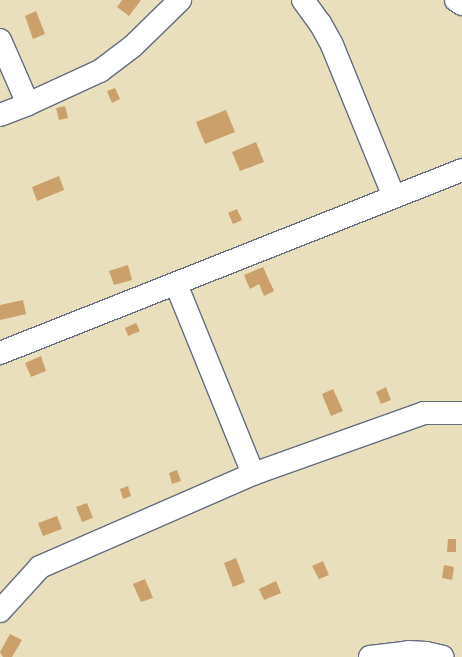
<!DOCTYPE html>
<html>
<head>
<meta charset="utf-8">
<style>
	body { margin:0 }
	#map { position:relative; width:462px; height:657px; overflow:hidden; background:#eadfbc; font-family:"Patrick Hand",sans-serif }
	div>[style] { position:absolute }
	.building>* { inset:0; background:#cba06a }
	.roads { filter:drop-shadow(1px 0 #636d7f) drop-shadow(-1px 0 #636d7f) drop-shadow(0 1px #636d7f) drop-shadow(0 -1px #636d7f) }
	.minor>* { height:22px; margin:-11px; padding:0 11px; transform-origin:11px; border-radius:11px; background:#fff }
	span { translate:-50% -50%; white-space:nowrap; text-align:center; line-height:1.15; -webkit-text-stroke:4px #f7f3e8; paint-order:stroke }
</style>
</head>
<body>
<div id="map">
	<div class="building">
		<i style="clip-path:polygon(122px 0,141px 0,129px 16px,117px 7px)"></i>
		<i style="clip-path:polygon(36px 11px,45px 34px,33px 39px,25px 16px)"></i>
		<i style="clip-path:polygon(115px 88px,120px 99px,112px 103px,107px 91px)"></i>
		<i style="clip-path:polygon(65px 106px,68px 118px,59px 120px,56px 108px)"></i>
		<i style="clip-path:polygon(226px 110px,235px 132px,205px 144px,196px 122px)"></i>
		<i style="clip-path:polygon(256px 142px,264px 162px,240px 171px,232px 152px)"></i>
		<i style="clip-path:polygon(59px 176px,64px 190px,37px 201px,32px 187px)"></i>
		<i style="clip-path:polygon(237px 209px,242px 220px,233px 224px,228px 213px)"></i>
		<i style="clip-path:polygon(128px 265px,132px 280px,114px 285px,109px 271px)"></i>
		<i style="clip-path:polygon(263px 267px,274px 291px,264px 296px,259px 284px,250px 289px,244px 275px)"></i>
		<i style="clip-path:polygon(23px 300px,26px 314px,0 320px,0 305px)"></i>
		<i style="clip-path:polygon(136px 323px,140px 331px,128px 336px,125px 328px)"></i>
		<i style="clip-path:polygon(41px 356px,46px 371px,31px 377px,25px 363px)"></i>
		<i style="clip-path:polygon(386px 387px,391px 400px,381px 404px,376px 392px)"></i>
		<i style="clip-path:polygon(333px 389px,343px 411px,331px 416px,322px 394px)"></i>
		<i style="clip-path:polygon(177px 470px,181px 481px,172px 484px,169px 473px)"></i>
		<i style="clip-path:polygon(128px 486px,131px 496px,123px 499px,120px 489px)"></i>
		<i style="clip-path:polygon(87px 503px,93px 518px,82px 522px,76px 507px)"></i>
		<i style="clip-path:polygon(57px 516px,62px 529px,43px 536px,38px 523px)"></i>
		<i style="clip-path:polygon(448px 539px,456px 539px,456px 552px,447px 552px)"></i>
		<i style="clip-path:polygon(236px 558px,245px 582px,233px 587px,224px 563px)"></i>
		<i style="clip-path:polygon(323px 561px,329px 575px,319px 579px,312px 566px)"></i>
		<i style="clip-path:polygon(444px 565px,454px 567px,452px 580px,442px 578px)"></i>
		<i style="clip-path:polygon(145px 579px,153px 598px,141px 602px,133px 584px)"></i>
		<i style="clip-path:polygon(276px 581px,281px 593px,264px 600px,259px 589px)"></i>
		<i style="clip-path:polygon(10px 634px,22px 640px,12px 657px,3px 657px,0 652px)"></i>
	</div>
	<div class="roads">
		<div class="minor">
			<i style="left:303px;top:0;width:29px;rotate:54deg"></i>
			<i style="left:320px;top:23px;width:25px;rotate:61deg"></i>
			<i style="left:332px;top:45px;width:164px;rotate:67.8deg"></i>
			<i style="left:456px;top:0;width:7px;rotate:34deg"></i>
			<i style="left:0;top:40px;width:70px;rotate:66.4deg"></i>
			<i style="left:0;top:115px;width:30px;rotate:-21deg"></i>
			<i style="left:28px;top:104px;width:79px;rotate:-24.6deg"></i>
			<i style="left:100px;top:71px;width:41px;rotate:-37.1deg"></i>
			<i style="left:133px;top:46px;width:66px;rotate:-44.4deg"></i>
			<i style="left:176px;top:284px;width:205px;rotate:67.9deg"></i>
			<i style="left:0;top:353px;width:497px;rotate:-21.6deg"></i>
			<i style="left:0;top:611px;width:59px;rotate:-47.7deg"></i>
			<i style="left:40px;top:567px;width:232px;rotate:-23.6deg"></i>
			<i style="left:253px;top:474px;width:182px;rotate:-19.6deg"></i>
			<i style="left:424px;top:413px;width:38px"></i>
			<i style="left:370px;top:657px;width:38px;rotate:-7deg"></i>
			<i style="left:408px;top:652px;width:18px;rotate:3deg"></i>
			<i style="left:426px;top:653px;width:17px;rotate:13deg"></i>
		</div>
	</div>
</div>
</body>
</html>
